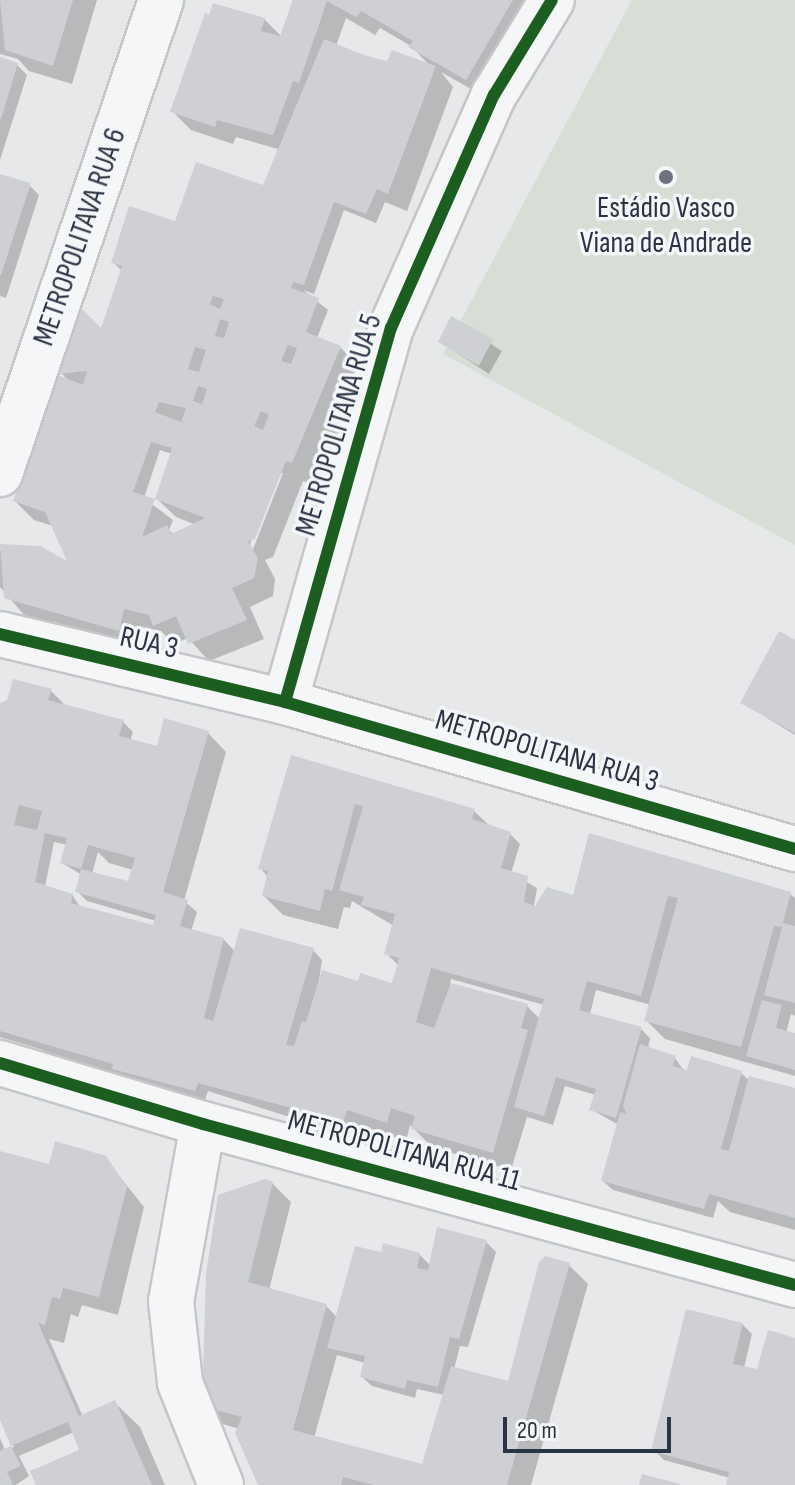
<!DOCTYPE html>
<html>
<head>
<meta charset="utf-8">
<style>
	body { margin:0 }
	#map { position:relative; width:795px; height:1485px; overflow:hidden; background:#e6e8ea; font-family:"Sofia Sans Condensed",sans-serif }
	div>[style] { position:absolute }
	.green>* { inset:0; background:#d6ded6 }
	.shadow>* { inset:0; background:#0003 }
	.building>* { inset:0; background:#ced0d3 }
	.roads { filter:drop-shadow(2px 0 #c4c6c8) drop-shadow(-2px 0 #c4c6c8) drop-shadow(0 2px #c4c6c8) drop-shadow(0 -2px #c4c6c8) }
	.minor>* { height:44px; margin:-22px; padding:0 22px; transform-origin:22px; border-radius:22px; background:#f5f6f7 }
	.cycleway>* { height:12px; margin:-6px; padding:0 6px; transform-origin:6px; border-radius:6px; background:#1b5e20 }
	.dots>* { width:22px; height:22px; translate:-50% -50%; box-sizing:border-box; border:4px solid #f4f6f9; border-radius:50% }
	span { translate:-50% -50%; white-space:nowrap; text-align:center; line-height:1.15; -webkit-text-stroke:7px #f4f6f9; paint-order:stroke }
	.poi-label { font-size:30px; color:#2b3445 }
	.street-label { font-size:30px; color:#2b3445 }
	.scale { position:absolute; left:503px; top:1417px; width:168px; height:36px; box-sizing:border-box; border:4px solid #2b3445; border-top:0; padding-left:10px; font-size:24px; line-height:28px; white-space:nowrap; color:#2b3445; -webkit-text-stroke:6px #f4f6f9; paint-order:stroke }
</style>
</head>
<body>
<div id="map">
	<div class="green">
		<i style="clip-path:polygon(632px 0,795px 0,795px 545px,443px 354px)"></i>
	</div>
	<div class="shadow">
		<i style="clip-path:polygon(0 0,97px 0,72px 84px,29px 71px,18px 59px,0 54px)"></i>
		<i style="clip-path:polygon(evenodd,293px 0,542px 0,485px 97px,441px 72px,453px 87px,407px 211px,385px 202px,376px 223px,344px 210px,314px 294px,303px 290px,328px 310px,317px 338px,340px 347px,365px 372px,317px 487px,303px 481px,273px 557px,265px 560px,275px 579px,273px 596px,250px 607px,264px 639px,209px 661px,188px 638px,174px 644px,161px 631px,142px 627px,137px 649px,25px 616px,0 587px,0 550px,71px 565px,53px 526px,34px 520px,15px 501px,70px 382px,61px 373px,102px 332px,122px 271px,113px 262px,177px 224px,264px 188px,278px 149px,236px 137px,233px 144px,191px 130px,172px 111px,264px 19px,282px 37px,293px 0,346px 18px,375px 35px,380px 28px,411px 46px,430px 66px,389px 63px,336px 46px,346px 18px,293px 0,160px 450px,172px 454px,157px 499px,176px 517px,196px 525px,174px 535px,169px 530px,173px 520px,144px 498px,160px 450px,293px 0,279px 473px,283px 473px,253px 549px,249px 547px,279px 473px)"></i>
		<i style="clip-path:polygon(0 61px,17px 65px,27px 75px,0 160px)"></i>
		<i style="clip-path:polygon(0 176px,29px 185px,39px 195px,6px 298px,0 296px)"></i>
		<i style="clip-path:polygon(452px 319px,502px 351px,489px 374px,440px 342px)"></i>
		<i style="clip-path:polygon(795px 642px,795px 735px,743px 703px)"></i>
		<i style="clip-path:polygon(evenodd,51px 691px,67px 707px,123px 722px,133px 732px,130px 741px,158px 749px,208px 733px,226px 752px,184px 901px,197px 912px,191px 931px,223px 939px,236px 952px,313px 950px,322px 960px,318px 987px,393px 986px,399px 966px,387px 954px,394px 926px,352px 901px,350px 908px,344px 907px,338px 929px,283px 915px,264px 896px,268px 877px,260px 868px,292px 757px,474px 811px,491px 827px,510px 834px,520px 844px,511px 873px,537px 888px,533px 912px,574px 897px,790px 894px,795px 898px,795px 1016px,791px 1014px,786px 1033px,795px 1036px,795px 1076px,665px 1039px,646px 1020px,651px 1005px,596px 990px,590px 1014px,641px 1029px,650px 1038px,648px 1049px,675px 1058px,684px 1071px,741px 1073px,750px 1081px,795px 1090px,795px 1230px,730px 1212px,718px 1201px,713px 1218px,613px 1190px,603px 1181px,619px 1125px,592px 1110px,596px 1095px,565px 1086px,553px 1125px,527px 1117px,511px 1170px,432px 1147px,410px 1125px,406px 1141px,366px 1127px,362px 1140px,208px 1091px,205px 1100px,53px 1059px,43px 1050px,0 1037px,0 706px,51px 691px,54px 842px,67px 845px,62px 863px,82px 875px,77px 891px,87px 901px,156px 921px,155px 927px,81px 908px,72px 895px,45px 887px,54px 842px,51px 691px,98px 852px,109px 863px,133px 870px,137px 887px,92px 874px,98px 852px,51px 691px,451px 979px,544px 1005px,540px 1019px,527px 1006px,450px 985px,451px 979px)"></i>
		<i style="clip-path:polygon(0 1153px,50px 1166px,105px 1158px,144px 1207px,118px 1315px,82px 1305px,78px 1317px,71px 1314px,64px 1343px,49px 1339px,83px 1417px,115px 1403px,140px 1427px,165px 1485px,38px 1485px,82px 1451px,74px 1432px,19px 1456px,29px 1476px,16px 1485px,0 1485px,0 1438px,5px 1450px,14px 1447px,0 1414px)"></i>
		<i style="clip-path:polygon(evenodd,272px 1183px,291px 1202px,269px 1290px,326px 1306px,338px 1318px,382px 1254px,419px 1254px,431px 1266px,486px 1242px,496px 1252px,468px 1347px,460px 1346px,454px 1369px,510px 1384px,569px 1265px,588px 1284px,531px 1485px,260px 1485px,239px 1429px,223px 1424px,204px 1405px,272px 1183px,337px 1355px,365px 1363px,362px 1377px,372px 1386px,415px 1398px,417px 1389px,444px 1395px,429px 1469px,314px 1438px,337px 1355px)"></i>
		<i style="clip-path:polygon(742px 1324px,752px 1334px,744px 1368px,756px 1371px,795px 1340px,795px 1485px,729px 1485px,730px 1478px,664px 1460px,654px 1450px)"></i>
	</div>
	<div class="building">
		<i style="clip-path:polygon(0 0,73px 0,53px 66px,5px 50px)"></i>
		<i style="clip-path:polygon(293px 0,513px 0,466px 80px,408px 47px,413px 41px,361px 11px,356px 17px,327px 1px,299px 83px,293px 81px,273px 135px,217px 120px,215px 127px,170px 112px,205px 13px,209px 15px,213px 3px,265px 18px,261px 31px,280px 36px)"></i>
		<i style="clip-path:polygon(evenodd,324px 39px,369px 57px,387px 61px,392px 50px,436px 66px,388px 194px,377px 189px,366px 214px,334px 202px,304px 285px,293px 282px,291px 288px,319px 298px,306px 332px,341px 346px,292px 463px,286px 461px,255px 539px,248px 541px,258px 558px,254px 578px,232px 588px,247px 620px,188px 644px,176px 616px,153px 626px,149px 615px,124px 609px,119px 631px,4px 598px,0 544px,40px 546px,67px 561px,45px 512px,13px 501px,58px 375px,83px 385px,87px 371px,59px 374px,81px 308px,101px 328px,122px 266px,111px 263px,129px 206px,175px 221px,196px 162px,263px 185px,324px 39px,213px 296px,224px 299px,220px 309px,210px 304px,213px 296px,324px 39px,220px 319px,229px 322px,224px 338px,215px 336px,220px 319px,324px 39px,288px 345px,297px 348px,291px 364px,281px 361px,288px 345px,324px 39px,195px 347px,206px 350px,199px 372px,188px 369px,195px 347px,324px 39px,198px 386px,207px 389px,202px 404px,193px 401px,198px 386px,324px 39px,159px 402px,186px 408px,181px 422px,155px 412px,159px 402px,324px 39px,261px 411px,269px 415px,263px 430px,254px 426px,261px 411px,324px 39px,151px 442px,172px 448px,155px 499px,205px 518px,171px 534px,167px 525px,142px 537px,155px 499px,133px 492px,151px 442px)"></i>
		<i style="clip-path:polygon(0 57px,18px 63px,1px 119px,0 119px)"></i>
		<i style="clip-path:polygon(0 174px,31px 183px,1px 275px,0 275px)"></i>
		<i style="clip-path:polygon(451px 316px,493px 339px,479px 366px,438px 342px)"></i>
		<i style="clip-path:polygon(779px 631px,795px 640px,795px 733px,740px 703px)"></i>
		<i style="clip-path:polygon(evenodd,13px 679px,52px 689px,48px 700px,124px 720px,119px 736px,157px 746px,164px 718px,209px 731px,163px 892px,188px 900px,180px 926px,224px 938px,204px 1018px,213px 1021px,240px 928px,314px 948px,286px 1045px,294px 1046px,302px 1021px,306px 1022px,322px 970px,358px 981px,360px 973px,392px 983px,399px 958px,384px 954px,395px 914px,361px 905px,364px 897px,339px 890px,363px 806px,355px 804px,332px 891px,325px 889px,320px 911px,262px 896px,268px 871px,258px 869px,291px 755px,475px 809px,472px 819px,511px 832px,501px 868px,528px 876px,524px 902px,535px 906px,547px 887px,573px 895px,589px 833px,791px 892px,783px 923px,795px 926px,795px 1003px,764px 995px,782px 927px,774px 926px,741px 1047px,644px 1021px,678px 898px,668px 896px,641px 996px,587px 981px,579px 1010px,642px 1027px,616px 1118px,589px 1110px,596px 1089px,556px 1077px,544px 1116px,514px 1107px,544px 999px,431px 968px,416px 1022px,434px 1028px,451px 983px,528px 1004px,521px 1028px,528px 1030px,493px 1153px,411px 1129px,415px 1116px,391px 1108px,387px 1123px,347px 1110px,343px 1122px,198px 1083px,195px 1091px,112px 1069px,113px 1064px,0 1031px,0 703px,7px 700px,13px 679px,19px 805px,42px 811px,37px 830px,14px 825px,19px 805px,13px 679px,45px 833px,67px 838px,60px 863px,81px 869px,88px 845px,135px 858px,128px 881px,81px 869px,75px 892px,156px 915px,153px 925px,71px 903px,73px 894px,35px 882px,45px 833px)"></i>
		<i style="clip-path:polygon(762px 1000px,782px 1005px,776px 1028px,795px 1033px,795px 1070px,746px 1056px)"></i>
		<i style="clip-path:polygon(640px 1044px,676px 1056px,673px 1066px,687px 1070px,691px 1056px,742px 1071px,721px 1149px,729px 1151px,749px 1076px,795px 1088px,795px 1218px,709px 1194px,704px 1209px,601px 1181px,620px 1112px,627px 1114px,623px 1106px)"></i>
		<i style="clip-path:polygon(55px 1141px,106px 1156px,127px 1187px,99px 1297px,63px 1288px,60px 1299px,52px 1297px,45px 1325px,38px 1323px,79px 1416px,115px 1400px,152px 1485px,36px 1485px,30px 1471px,79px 1450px,68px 1422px,11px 1446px,0 1420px,0 1151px,49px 1164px)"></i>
		<i style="clip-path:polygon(265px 1179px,273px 1182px,248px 1282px,327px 1304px,293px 1430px,422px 1464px,451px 1366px,508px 1381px,539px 1262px,545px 1256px,570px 1263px,507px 1485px,374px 1485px,343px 1477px,341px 1485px,258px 1485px,235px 1433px,242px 1417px,202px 1406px,206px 1274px,218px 1195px)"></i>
		<i style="clip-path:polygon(437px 1227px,487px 1240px,459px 1339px,450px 1337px,438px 1387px,407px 1380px,405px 1389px,360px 1377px,365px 1356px,327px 1348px,355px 1246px,381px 1252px,383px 1243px,420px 1253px,417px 1268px,428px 1270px)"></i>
		<i style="clip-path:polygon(686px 1309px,743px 1323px,733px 1364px,757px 1369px,768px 1330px,795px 1338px,795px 1485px,726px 1485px,729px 1472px,651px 1451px)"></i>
		<i style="clip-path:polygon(11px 1446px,21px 1466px,7px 1472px,13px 1485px,0 1485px,0 1451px)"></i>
		<i style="clip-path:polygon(642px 1474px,680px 1484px,680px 1485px,639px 1485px)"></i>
	</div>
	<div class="roads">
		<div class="minor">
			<i style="left:0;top:474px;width:501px;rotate:-71.24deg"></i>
			<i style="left:0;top:634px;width:293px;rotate:13.4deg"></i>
			<i style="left:285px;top:702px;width:531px;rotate:16.08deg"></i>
			<i style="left:285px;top:702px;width:389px;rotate:-74.2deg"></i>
			<i style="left:391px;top:328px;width:255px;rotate:-66.2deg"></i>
			<i style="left:494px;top:95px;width:111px;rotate:-58.6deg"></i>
			<i style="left:0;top:1063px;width:212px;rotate:16.7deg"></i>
			<i style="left:203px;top:1124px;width:614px;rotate:15.21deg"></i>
			<i style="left:203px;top:1124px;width:180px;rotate:100.2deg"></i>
			<i style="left:171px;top:1301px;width:82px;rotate:83.7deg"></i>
			<i style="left:180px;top:1383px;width:110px;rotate:68.1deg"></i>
		</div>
	</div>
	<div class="cycleway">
		<i style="left:0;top:634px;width:293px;rotate:13.4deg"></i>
		<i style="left:285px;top:702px;width:531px;rotate:16.08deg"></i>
		<i style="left:285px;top:702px;width:389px;rotate:-74.2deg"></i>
		<i style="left:391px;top:328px;width:255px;rotate:-66.2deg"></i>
		<i style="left:494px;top:95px;width:111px;rotate:-58.6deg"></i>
		<i style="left:0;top:1063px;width:212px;rotate:16.7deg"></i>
		<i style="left:203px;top:1124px;width:614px;rotate:15.21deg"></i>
	</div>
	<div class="dots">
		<i style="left:666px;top:177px;background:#6c737f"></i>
	</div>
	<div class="poi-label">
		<span style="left:666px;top:225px">Estádio Vasco<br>Viana de Andrade</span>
	</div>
	<div class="street-label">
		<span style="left:80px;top:237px;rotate:-71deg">METROPOLITAVA RUA 6</span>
		<span style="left:339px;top:425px;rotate:-73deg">METROPOLITANA RUA 5</span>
		<span style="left:149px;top:643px;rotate:13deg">RUA 3</span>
		<span style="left:547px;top:751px;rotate:16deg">METROPOLITANA RUA 3</span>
		<span style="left:404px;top:1151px;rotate:15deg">METROPOLITANA RUA 11</span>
	</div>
	<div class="scale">20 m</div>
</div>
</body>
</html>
